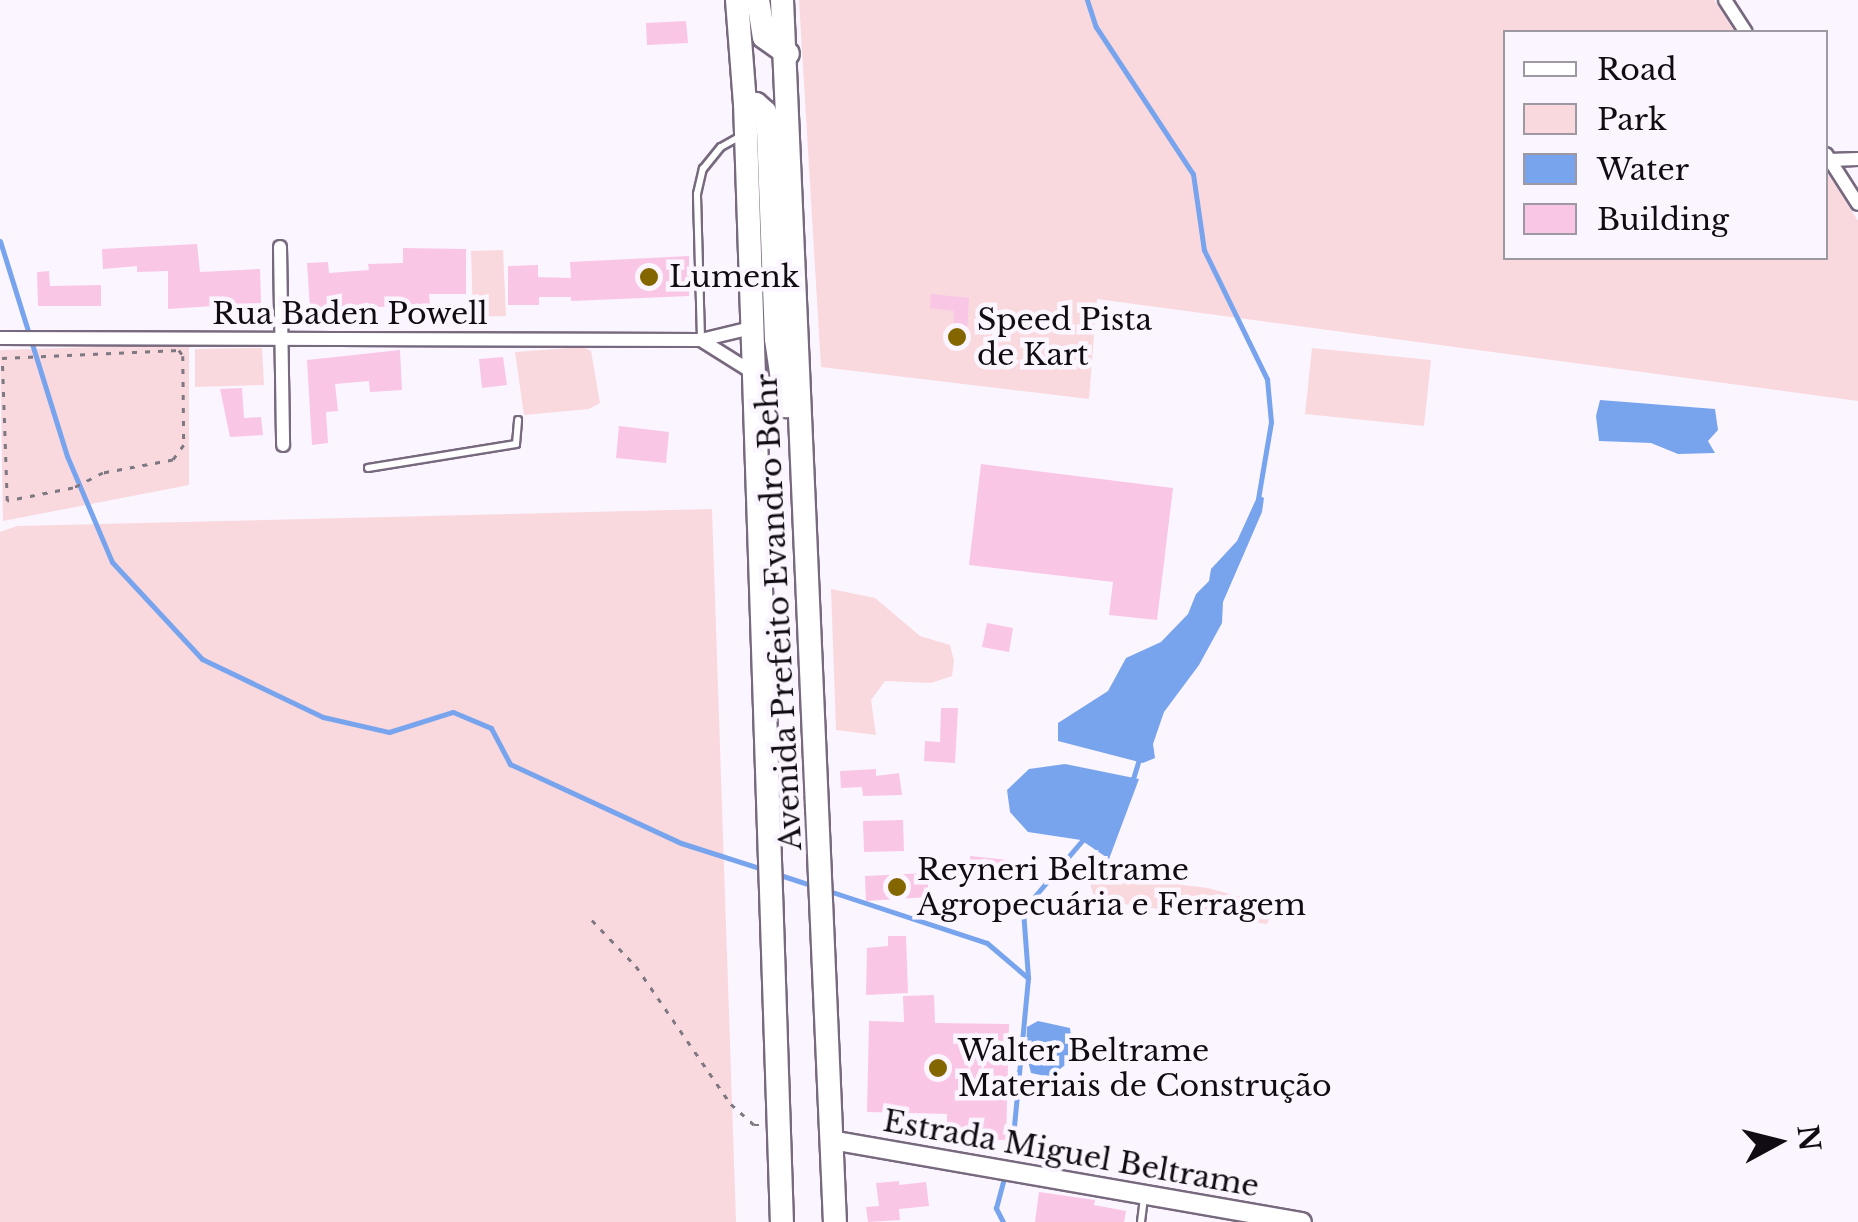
<!DOCTYPE html>
<html>
<head>
<meta charset="utf-8">
<style>
	body { margin:0 }
	#map { position:relative; width:1858px; height:1222px; overflow:hidden; background:#fbf5ff; font-family:"Libre Baskerville",serif }
	div>[style] { position:absolute }
	.green>* { inset:0; background:#f9d9de }
	.water>* { inset:0; background:#78a4ee }
	.stream>* { height:5px; margin:-2.5px; padding:0 2.5px; transform-origin:2.5px; border-radius:2.5px; background:#78a4ee }
	.building>* { inset:0; background:#f9c6e6 }
	.path>* { height:2.5px; margin-top:-1.25px; transform-origin:0; background:repeating-linear-gradient(90deg,#7d7881 0 5px,transparent 0 13px) }
	.roads { filter:drop-shadow(2px 0 #77697e) drop-shadow(-2px 0 #77697e) drop-shadow(0 2px #77697e) drop-shadow(0 -2px #77697e) }
	.lane>* { height:6px; margin:-3px; padding:0 3px; transform-origin:3px; border-radius:3px; background:#fff }
	.street>* { height:12px; margin:-6px; padding:0 6px; transform-origin:6px; border-radius:6px; background:#fff }
	.secondary>* { height:18px; margin:-9px; padding:0 9px; transform-origin:9px; border-radius:9px; background:#fff }
	.highway>* { height:22px; margin:-11px; padding:0 11px; transform-origin:11px; border-radius:11px; background:#fff }
	.dots>* { width:28px; height:28px; translate:-50% -50%; box-sizing:border-box; border:5px solid #fbf5ff; border-radius:50% }
	span { translate:-50% -50%; white-space:nowrap; text-align:center; line-height:1.15; -webkit-text-stroke:9px #fbf5ff; paint-order:stroke }
	.poi-label { font-size:30px; color:#110c14 }
	.left { translate:0 -50%; text-align:left }
	.street-label { font-size:30px; color:#110c14 }
	.legend { position:absolute; left:1503px; top:30px; width:325px; height:230px; box-sizing:border-box; background:#fbf5ff; border:2px solid #9d98a1; margin:0; padding:12px 18px; list-style:none; font-size:30px; color:#110c14 }
	.legend li { display:flex; align-items:center; gap:20px; height:50px }
	.legend b { width:50px; border:2px solid #9d98a1 }
	.north { position:absolute; left:1728px; top:1092px; width:100px; height:100px; -webkit-text-stroke:8px #fbf5ff; paint-order:stroke; rotate:83deg; font-size:28px; font-weight:700; line-height:40px; text-align:center; color:#110c14 }
	.north::after { content:''; display:block; margin:auto; width:35px; height:45px; background:#110c14; clip-path:polygon(50% 0,100% 100%,50% 72%,0 100%) }
</style>
</head>
<body>
<div id="map">
	<div class="green">
		<i style="clip-path:polygon(799px 0,1714px 0,1735px 32px,1506px 32px,1506px 258px,1826px 258px,1826px 171px,1858px 221px,1858px 401px,1097px 299px,1089px 399px,821px 367px)"></i>
		<i style="clip-path:polygon(503px 250px,506px 316px,473px 317px,471px 251px)"></i>
		<i style="clip-path:polygon(189px 344px,189px 485px,3px 521px,0 350px)"></i>
		<i style="clip-path:polygon(583px 347px,591px 351px,600px 403px,589px 409px,524px 415px,515px 352px)"></i>
		<i style="clip-path:polygon(262px 348px,264px 385px,195px 387px,195px 349px)"></i>
		<i style="clip-path:polygon(1312px 348px,1431px 360px,1424px 426px,1305px 414px)"></i>
		<i style="clip-path:polygon(712px 509px,736px 1222px,0 1222px,0 532px,17px 526px)"></i>
		<i style="clip-path:polygon(831px 589px,875px 598px,920px 636px,950px 645px,954px 661px,952px 676px,931px 683px,885px 681px,871px 700px,876px 735px,836px 730px)"></i>
		<i style="clip-path:polygon(1087px 873px,1208px 888px,1266px 904px,1273px 911px,1267px 924px,1095px 900px)"></i>
	</div>
	<div class="water">
		<i style="clip-path:polygon(1600px 400px,1715px 409px,1718px 430px,1708px 441px,1715px 453px,1678px 454px,1651px 443px,1599px 441px,1596px 416px)"></i>
		<i style="clip-path:polygon(1258px 495px,1264px 498px,1262px 512px,1223px 602px,1222px 623px,1199px 665px,1164px 712px,1153px 744px,1155px 758px,1143px 763px,1058px 741px,1058px 723px,1108px 691px,1126px 658px,1161px 642px,1188px 614px,1196px 594px,1209px 581px,1211px 569px,1237px 541px)"></i>
		<i style="clip-path:polygon(1065px 764px,1139px 779px,1109px 859px,1081px 840px,1028px 832px,1010px 812px,1007px 790px,1029px 769px)"></i>
		<i style="clip-path:polygon(1038px 1021px,1070px 1028px,1074px 1058px,1050px 1077px,1031px 1073px,1026px 1053px,1027px 1027px)"></i>
	</div>
	<div class="stream">
		<i style="left:1087px;top:0;width:28px;rotate:72deg"></i>
		<i style="left:1096px;top:27px;width:176px;rotate:56.6deg"></i>
		<i style="left:1193px;top:174px;width:77px;rotate:81.8deg"></i>
		<i style="left:1204px;top:250px;width:144px;rotate:64deg"></i>
		<i style="left:1267px;top:379px;width:43px;rotate:84.7deg"></i>
		<i style="left:1271px;top:422px;width:78px;rotate:99.6deg"></i>
		<i style="left:0;top:241px;width:225px;rotate:72.7deg"></i>
		<i style="left:67px;top:456px;width:115px;rotate:67deg"></i>
		<i style="left:112px;top:562px;width:132px;rotate:47.1deg"></i>
		<i style="left:202px;top:659px;width:134px;rotate:25.6deg"></i>
		<i style="left:323px;top:717px;width:68px;rotate:12.8deg"></i>
		<i style="left:389px;top:732px;width:67px;rotate:-17.4deg"></i>
		<i style="left:453px;top:712px;width:41px;rotate:22.8deg"></i>
		<i style="left:491px;top:728px;width:41px;rotate:62.2deg"></i>
		<i style="left:510px;top:764px;width:188px;rotate:24.8deg"></i>
		<i style="left:681px;top:843px;width:85px;rotate:17.8deg"></i>
		<i style="left:1132px;top:782px;width:24px;rotate:-73deg"></i>
		<i style="left:777px;top:874px;width:39px;rotate:18deg"></i>
		<i style="left:829px;top:891px;width:166px;rotate:18.2deg"></i>
		<i style="left:987px;top:943px;width:54px;rotate:40.5deg"></i>
		<i style="left:1028px;top:978px;width:171px;rotate:95.4deg"></i>
		<i style="left:1028px;top:977px;width:67px;rotate:-94.3deg"></i>
		<i style="left:1023px;top:910px;width:97px;rotate:-49.6deg"></i>
		<i style="left:1003px;top:1222px;width:16px;rotate:-117deg"></i>
		<i style="left:996px;top:1208px;width:28px;rotate:-75deg"></i>
	</div>
	<div class="building">
		<i style="clip-path:polygon(686px 21px,688px 43px,647px 45px,646px 23px)"></i>
		<i style="clip-path:polygon(197px 244px,200px 272px,260px 269px,261px 303px,168px 309px,168px 271px,137px 272px,137px 266px,103px 269px,102px 249px)"></i>
		<i style="clip-path:polygon(403px 248px,466px 249px,466px 294px,429px 294px,430px 306px,310px 308px,307px 263px,328px 262px,329px 273px,369px 270px,368px 264px,403px 263px)"></i>
		<i style="clip-path:polygon(689px 256px,689px 296px,571px 301px,571px 297px,539px 297px,539px 305px,508px 305px,508px 266px,538px 265px,538px 277px,571px 278px,570px 262px)"></i>
		<i style="clip-path:polygon(49px 271px,50px 286px,101px 285px,101px 306px,38px 306px,37px 272px)"></i>
		<i style="clip-path:polygon(931px 294px,969px 298px,967px 331px,953px 330px,954px 311px,930px 308px)"></i>
		<i style="clip-path:polygon(400px 350px,402px 390px,370px 392px,369px 381px,335px 384px,338px 411px,326px 412px,328px 443px,312px 445px,307px 360px)"></i>
		<i style="clip-path:polygon(503px 357px,507px 385px,482px 388px,479px 359px)"></i>
		<i style="clip-path:polygon(242px 388px,244px 418px,261px 417px,263px 435px,230px 437px,220px 389px)"></i>
		<i style="clip-path:polygon(619px 426px,669px 432px,666px 463px,616px 458px)"></i>
		<i style="clip-path:polygon(981px 464px,1173px 488px,1157px 620px,1109px 615px,1113px 582px,969px 565px)"></i>
		<i style="clip-path:polygon(987px 623px,1013px 628px,1009px 652px,982px 647px)"></i>
		<i style="clip-path:polygon(941px 708px,958px 708px,955px 763px,924px 761px,925px 741px,940px 742px)"></i>
		<i style="clip-path:polygon(876px 769px,876px 776px,899px 773px,902px 795px,863px 796px,862px 787px,841px 788px,840px 771px)"></i>
		<i style="clip-path:polygon(903px 820px,904px 851px,864px 852px,863px 821px)"></i>
		<i style="clip-path:polygon(970px 856px,1008px 860px,1005px 883px,971px 880px)"></i>
		<i style="clip-path:polygon(927px 873px,929px 897px,866px 901px,865px 876px)"></i>
		<i style="clip-path:polygon(888px 936px,906px 936px,908px 993px,866px 995px,867px 948px,888px 946px)"></i>
		<i style="clip-path:polygon(934px 995px,935px 1023px,1009px 1024px,1006px 1140px,947px 1138px,947px 1114px,867px 1112px,869px 1021px,904px 1022px,903px 996px)"></i>
		<i style="clip-path:polygon(899px 1181px,899px 1185px,926px 1182px,929px 1206px,899px 1209px,900px 1220px,868px 1222px,866px 1207px,879px 1206px,876px 1183px)"></i>
		<i style="clip-path:polygon(1039px 1192px,1095px 1200px,1094px 1205px,1126px 1211px,1124px 1222px,1035px 1222px)"></i>
	</div>
	<div class="path">
		<i style="left:179px;top:350px;width:7px;rotate:56deg"></i>
		<i style="left:183px;top:356px;width:89px;rotate:89.4deg"></i>
		<i style="left:184px;top:445px;width:19px;rotate:126deg"></i>
		<i style="left:173px;top:460px;width:71px;rotate:169.5deg"></i>
		<i style="left:103px;top:473px;width:34px;rotate:153deg"></i>
		<i style="left:73px;top:488px;width:67px;rotate:168.9deg"></i>
		<i style="left:7px;top:501px;width:143px;rotate:-92deg"></i>
		<i style="left:2px;top:358px;width:177px;rotate:-2.6deg"></i>
		<i style="left:779px;top:517px;width:22px;rotate:74deg"></i>
		<i style="left:592px;top:920px;width:64px;rotate:46.3deg"></i>
		<i style="left:636px;top:966px;width:168px;rotate:55.5deg"></i>
		<i style="left:731px;top:1104px;width:31px;rotate:42deg"></i>
		<i style="left:754px;top:1125px;width:6px"></i>
	</div>
	<div class="roads">
		<div class="lane">
			<i style="left:701px;top:339px;width:145px;rotate:-91.6deg"></i>
			<i style="left:697px;top:194px;width:26px;rotate:-77deg"></i>
			<i style="left:703px;top:169px;width:28px;rotate:-51deg"></i>
			<i style="left:721px;top:147px;width:23px;rotate:-29deg"></i>
			<i style="left:368px;top:468px;width:150px;rotate:-9.2deg"></i>
			<i style="left:516px;top:444px;width:24px;rotate:-85deg"></i>
			<i style="left:1141px;top:1222px;width:23px;rotate:-83deg"></i>
		</div>
		<div class="street">
			<i style="left:1725px;top:0;width:38px;rotate:57deg"></i>
			<i style="left:1826px;top:154px;width:59px;rotate:57.4deg"></i>
			<i style="left:1829px;top:160px;width:29px;rotate:-2deg"></i>
			<i style="left:280px;top:247px;width:198px;rotate:89.1deg"></i>
			<i style="left:0;top:338px;width:701px;rotate:0.16deg"></i>
			<i style="left:701px;top:340px;width:51px;rotate:-13.5deg"></i>
			<i style="left:701px;top:340px;width:60px;rotate:32.1deg"></i>
		</div>
		<div class="secondary">
			<i style="left:831px;top:1140px;width:478px;rotate:9.9deg"></i>
		</div>
		<div class="highway">
			<i style="left:737px;top:0;width:103px;rotate:85.6deg"></i>
			<i style="left:745px;top:103px;width:1120px;rotate:88.11deg"></i>
			<i style="left:758px;top:0;width:37px;rotate:81deg"></i>
			<i style="left:764px;top:37px;width:29px;rotate:35deg"></i>
			<i style="left:782px;top:0;width:1223px;rotate:87.52deg"></i>
			<i style="left:745px;top:103px;width:11px;rotate:5deg"></i>
			<i style="left:756px;top:104px;width:12px;rotate:42deg"></i>
			<i style="left:765px;top:112px;width:18px;rotate:81deg"></i>
			<i style="left:768px;top:130px;width:209px;rotate:87.8deg"></i>
			<i style="left:776px;top:339px;width:68px;rotate:81.5deg"></i>
		</div>
	</div>
	<div class="dots">
		<i style="left:649px;top:277px;background:#846600"></i>
		<i style="left:957px;top:337px;background:#846600"></i>
		<i style="left:897px;top:887px;background:#846600"></i>
		<i style="left:938px;top:1068px;background:#846600"></i>
	</div>
	<div class="poi-label">
		<span class="left" style="left:669px;top:277px">Lumenk</span>
		<span class="left" style="left:977px;top:337px">Speed Pista<br>de Kart</span>
		<span class="left" style="left:917px;top:887px">Reyneri Beltrame<br>Agropecuária e Ferragem</span>
		<span class="left" style="left:958px;top:1068px">Walter Beltrame<br>Materiais de Construção</span>
	</div>
	<div class="street-label">
		<span style="left:350px;top:314px">Rua Baden Powell</span>
		<span style="left:779px;top:612px;rotate:-93deg">Avenida Prefeito Evandro Behr</span>
		<span style="left:1071px;top:1154px;rotate:10deg">Estrada Miguel Beltrame</span>
	</div>
	<ul class="legend">
	<li><b style="height:12px;background:#fff"></b>Road</li>
	<li><b style="height:28px;background:#f9d9de"></b>Park</li>
	<li><b style="height:28px;background:#78a4ee"></b>Water</li>
	<li><b style="height:28px;background:#f9c6e6"></b>Building</li>
	</ul>
	<div class="north">N</div>
</div>
</body>
</html>
